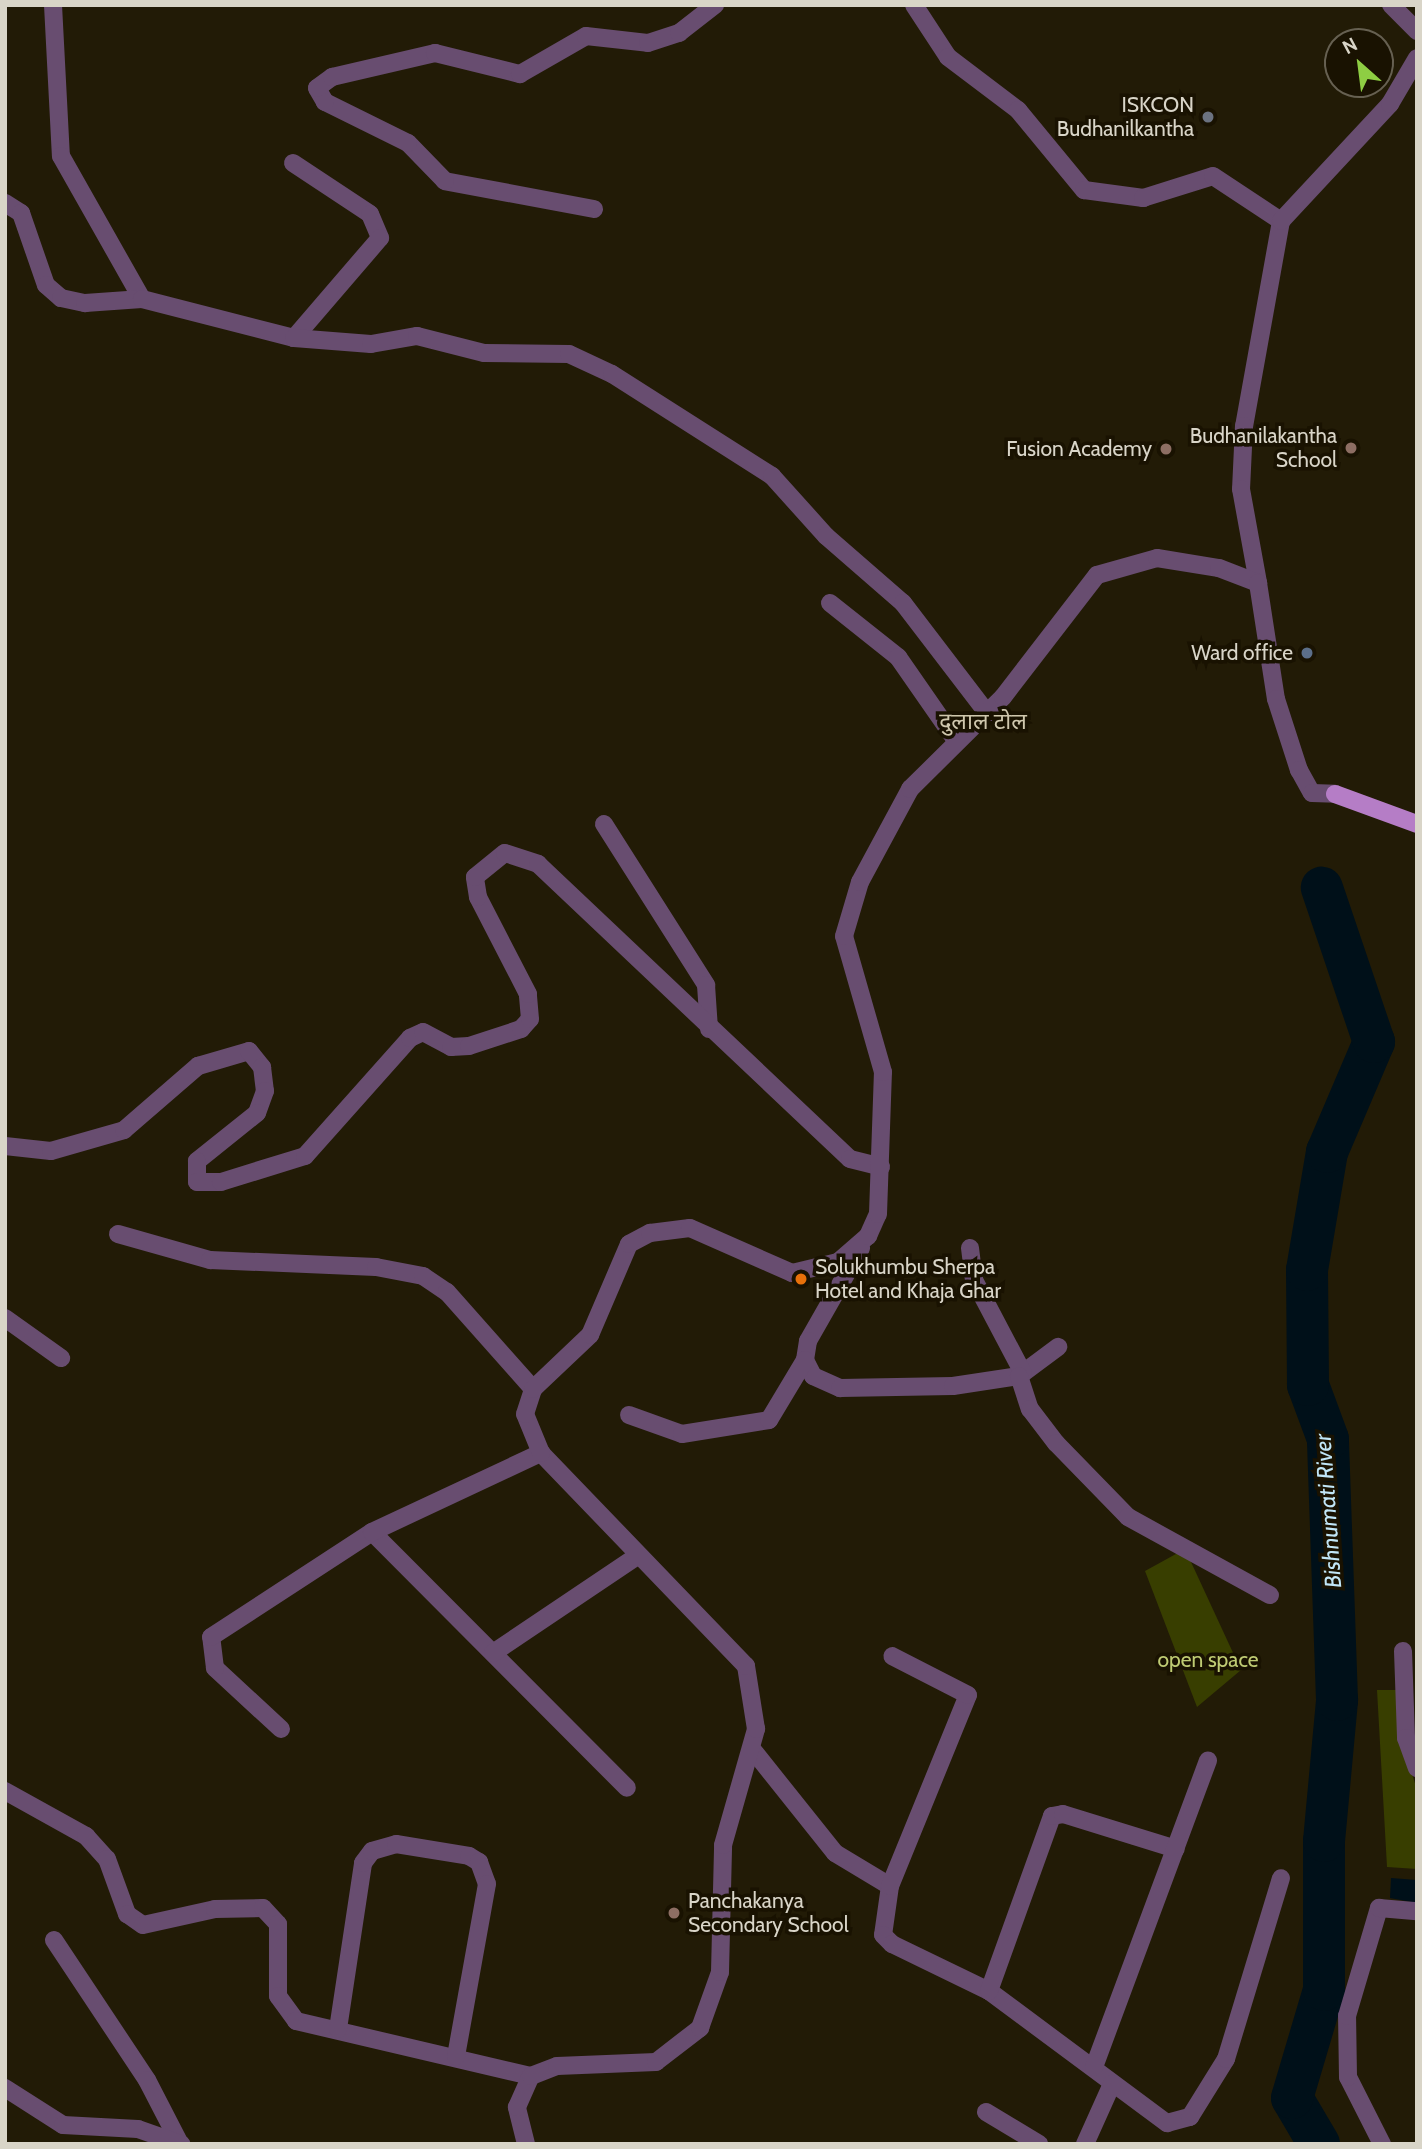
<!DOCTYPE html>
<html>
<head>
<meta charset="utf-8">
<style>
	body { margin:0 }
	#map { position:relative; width:1422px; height:2149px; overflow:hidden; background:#221b06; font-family:Cabin,"Noto Sans Devanagari",sans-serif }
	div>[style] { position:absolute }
	.green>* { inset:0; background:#383e00 }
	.water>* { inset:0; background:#001019 }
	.river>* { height:42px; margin:-21px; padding:0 21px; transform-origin:21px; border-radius:21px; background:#001019 }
	.minor>* { height:18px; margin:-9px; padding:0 9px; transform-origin:9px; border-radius:9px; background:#684d70 }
	.major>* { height:18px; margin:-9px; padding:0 9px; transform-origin:9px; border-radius:9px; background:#b57dc6 }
	.dots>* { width:19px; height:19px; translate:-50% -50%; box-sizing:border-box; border:4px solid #191201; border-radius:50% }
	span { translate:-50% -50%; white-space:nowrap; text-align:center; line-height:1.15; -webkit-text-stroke:7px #191201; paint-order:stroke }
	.poi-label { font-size:21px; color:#d9d5c8 }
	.right { translate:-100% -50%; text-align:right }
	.left { translate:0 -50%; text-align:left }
	.park-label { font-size:21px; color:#bfcb73 }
	.neighbourhood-label { font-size:23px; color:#cfc7ad }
	.water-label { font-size:23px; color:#c1e6f7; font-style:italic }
	.frame { position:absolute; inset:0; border:7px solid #d9d5c8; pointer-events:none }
	.north { position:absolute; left:1324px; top:28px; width:70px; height:70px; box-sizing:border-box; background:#191201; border:2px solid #666051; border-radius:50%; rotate:332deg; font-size:19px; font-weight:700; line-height:28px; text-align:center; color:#d9d5c8 }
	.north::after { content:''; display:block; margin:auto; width:24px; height:32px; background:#8ece43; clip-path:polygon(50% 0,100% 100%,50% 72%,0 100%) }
</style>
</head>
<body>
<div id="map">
	<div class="green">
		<i style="clip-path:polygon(1185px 1549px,1241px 1670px,1197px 1707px,1145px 1571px)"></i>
		<i style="clip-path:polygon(1377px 1690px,1399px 1690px,1403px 1744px,1417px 1790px,1417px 1869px,1387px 1867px)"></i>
	</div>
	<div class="water">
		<i style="clip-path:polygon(1391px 1878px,1417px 1880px,1417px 1903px,1390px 1898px)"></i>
	</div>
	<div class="river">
		<i style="left:1319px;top:2144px;width:53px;rotate:-120.4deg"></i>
		<i style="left:1292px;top:2098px;width:113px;rotate:-73.5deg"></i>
		<i style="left:1324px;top:1990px;width:149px;rotate:-90deg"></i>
		<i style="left:1324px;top:1841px;width:142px;rotate:-84.7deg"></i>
		<i style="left:1337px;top:1700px;width:261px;rotate:-92deg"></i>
		<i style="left:1328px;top:1439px;width:58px;rotate:-110.3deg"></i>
		<i style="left:1308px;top:1385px;width:115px;rotate:-90.5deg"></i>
		<i style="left:1307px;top:1270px;width:120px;rotate:-80.4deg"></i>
		<i style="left:1327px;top:1152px;width:120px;rotate:-66.9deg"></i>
		<i style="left:1374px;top:1042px;width:163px;rotate:-108.7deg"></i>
	</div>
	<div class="minor">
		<i style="left:53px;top:5px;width:151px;rotate:87deg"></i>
		<i style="left:61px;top:156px;width:164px;rotate:60.5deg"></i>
		<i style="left:914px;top:5px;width:62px;rotate:56.8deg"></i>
		<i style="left:948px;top:57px;width:88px;rotate:37.1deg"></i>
		<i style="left:1018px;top:110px;width:104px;rotate:50.5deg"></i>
		<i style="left:1084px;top:190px;width:60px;rotate:7.7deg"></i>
		<i style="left:1143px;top:198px;width:73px;rotate:-17.4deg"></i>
		<i style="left:1213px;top:176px;width:82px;rotate:33.5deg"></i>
		<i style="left:1281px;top:221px;width:208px;rotate:100.2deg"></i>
		<i style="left:1244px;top:426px;width:63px;rotate:92.7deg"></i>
		<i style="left:1241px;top:489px;width:96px;rotate:79.7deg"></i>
		<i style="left:1391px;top:5px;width:37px;rotate:45deg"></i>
		<i style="left:293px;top:163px;width:92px;rotate:33.5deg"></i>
		<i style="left:370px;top:214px;width:26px;rotate:67deg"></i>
		<i style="left:380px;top:238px;width:132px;rotate:130.7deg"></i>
		<i style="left:5px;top:203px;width:19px;rotate:32deg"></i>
		<i style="left:21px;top:213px;width:76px;rotate:70.9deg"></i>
		<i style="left:46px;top:285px;width:20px;rotate:41deg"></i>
		<i style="left:61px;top:298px;width:25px;rotate:12deg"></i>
		<i style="left:85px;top:303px;width:57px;rotate:-4deg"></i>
		<i style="left:142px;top:299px;width:157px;rotate:14.4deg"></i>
		<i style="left:294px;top:338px;width:77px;rotate:4.5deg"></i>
		<i style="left:371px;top:344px;width:47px;rotate:-9.9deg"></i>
		<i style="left:417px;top:336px;width:69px;rotate:14.2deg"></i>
		<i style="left:484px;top:353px;width:85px;rotate:0.7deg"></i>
		<i style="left:569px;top:354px;width:47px;rotate:24.9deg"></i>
		<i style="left:612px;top:374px;width:190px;rotate:32.5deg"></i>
		<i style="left:772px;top:476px;width:81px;rotate:48deg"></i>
		<i style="left:826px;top:536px;width:102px;rotate:41deg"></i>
		<i style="left:903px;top:603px;width:138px;rotate:52.6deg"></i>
		<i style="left:594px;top:209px;width:152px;rotate:-169.4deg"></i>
		<i style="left:445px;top:181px;width:53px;rotate:-134.2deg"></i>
		<i style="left:408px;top:143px;width:93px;rotate:-153.7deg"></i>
		<i style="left:325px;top:102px;width:16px;rotate:-120deg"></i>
		<i style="left:317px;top:88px;width:19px;rotate:-36deg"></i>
		<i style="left:332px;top:77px;width:106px;rotate:-13.1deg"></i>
		<i style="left:435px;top:53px;width:88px;rotate:13.9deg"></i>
		<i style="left:520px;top:74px;width:76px;rotate:-29.9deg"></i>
		<i style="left:586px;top:36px;width:62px;rotate:6.4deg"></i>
		<i style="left:648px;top:43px;width:33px;rotate:-18deg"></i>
		<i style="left:679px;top:33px;width:46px;rotate:-37.9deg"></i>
		<i style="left:1281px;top:221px;width:160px;rotate:-47deg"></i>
		<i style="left:1390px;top:104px;width:53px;rotate:-59.6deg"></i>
		<i style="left:830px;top:603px;width:87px;rotate:38.5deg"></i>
		<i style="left:898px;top:657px;width:103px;rotate:55.2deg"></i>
		<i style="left:604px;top:824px;width:191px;rotate:57.6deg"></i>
		<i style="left:706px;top:985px;width:44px;rotate:86.1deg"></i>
		<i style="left:5px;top:1146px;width:46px;rotate:6.2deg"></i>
		<i style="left:51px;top:1151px;width:76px;rotate:-16deg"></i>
		<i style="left:124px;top:1130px;width:98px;rotate:-40.9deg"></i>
		<i style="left:198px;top:1066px;width:53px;rotate:-16.4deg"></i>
		<i style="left:249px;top:1051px;width:21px;rotate:51deg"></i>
		<i style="left:262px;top:1067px;width:24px;rotate:83deg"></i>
		<i style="left:265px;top:1091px;width:23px;rotate:110deg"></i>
		<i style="left:257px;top:1113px;width:77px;rotate:141.3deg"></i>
		<i style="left:197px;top:1161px;width:21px;rotate:90deg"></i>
		<i style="left:197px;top:1182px;width:24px"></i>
		<i style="left:221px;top:1182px;width:88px;rotate:-17.2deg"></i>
		<i style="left:305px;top:1156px;width:158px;rotate:-48.3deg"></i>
		<i style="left:410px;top:1038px;width:14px;rotate:-25deg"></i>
		<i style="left:423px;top:1032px;width:32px;rotate:28deg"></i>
		<i style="left:451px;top:1047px;width:18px;rotate:-3deg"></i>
		<i style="left:469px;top:1046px;width:55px;rotate:-18.1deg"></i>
		<i style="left:521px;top:1029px;width:13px;rotate:-48deg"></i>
		<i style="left:530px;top:1019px;width:25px;rotate:-95deg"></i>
		<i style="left:528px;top:994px;width:109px;rotate:-117.3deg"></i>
		<i style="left:478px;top:897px;width:20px;rotate:-99deg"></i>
		<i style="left:475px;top:877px;width:38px;rotate:-39deg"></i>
		<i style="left:505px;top:853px;width:35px;rotate:18deg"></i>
		<i style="left:538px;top:864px;width:429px;rotate:43.4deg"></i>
		<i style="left:850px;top:1159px;width:32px;rotate:14deg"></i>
		<i style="left:118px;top:1234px;width:96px;rotate:15.8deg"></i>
		<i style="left:210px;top:1260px;width:166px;rotate:2.4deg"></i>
		<i style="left:376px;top:1267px;width:48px;rotate:10.8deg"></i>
		<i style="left:423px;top:1276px;width:29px;rotate:34deg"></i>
		<i style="left:447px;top:1292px;width:130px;rotate:48.4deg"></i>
		<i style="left:861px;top:1248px;width:107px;rotate:119.7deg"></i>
		<i style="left:808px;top:1341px;width:19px;rotate:99deg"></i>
		<i style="left:805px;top:1360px;width:18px;rotate:63deg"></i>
		<i style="left:813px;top:1376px;width:30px;rotate:24deg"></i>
		<i style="left:840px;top:1388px;width:113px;rotate:-1deg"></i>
		<i style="left:953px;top:1386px;width:67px;rotate:-8.6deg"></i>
		<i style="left:1019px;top:1376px;width:49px;rotate:-36.6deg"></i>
		<i style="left:970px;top:1248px;width:32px;rotate:83deg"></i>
		<i style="left:974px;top:1280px;width:105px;rotate:62.2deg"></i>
		<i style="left:5px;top:1318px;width:69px;rotate:35.5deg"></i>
		<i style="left:1019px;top:1376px;width:35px;rotate:72deg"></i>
		<i style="left:1030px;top:1409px;width:43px;rotate:52.6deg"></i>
		<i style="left:1056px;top:1443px;width:103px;rotate:45.8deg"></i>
		<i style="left:1128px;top:1517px;width:162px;rotate:28.8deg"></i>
		<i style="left:629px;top:1415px;width:56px;rotate:19.7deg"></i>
		<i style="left:682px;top:1434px;width:88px;rotate:-9.1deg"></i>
		<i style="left:769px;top:1420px;width:70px;rotate:-59deg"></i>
		<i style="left:372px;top:1532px;width:361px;rotate:45.1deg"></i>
		<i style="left:1403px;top:1651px;width:87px;rotate:88deg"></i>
		<i style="left:1406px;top:1738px;width:32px;rotate:70deg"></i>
		<i style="left:493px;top:1653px;width:172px;rotate:-33.9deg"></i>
		<i style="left:281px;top:1729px;width:90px;rotate:-137.3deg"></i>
		<i style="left:215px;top:1668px;width:31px;rotate:-97deg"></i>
		<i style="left:211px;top:1637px;width:192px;rotate:-33.1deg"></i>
		<i style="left:372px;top:1532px;width:187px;rotate:-25.1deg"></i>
		<i style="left:752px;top:1749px;width:133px;rotate:51.4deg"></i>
		<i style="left:835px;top:1853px;width:64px;rotate:31deg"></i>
		<i style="left:890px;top:1886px;width:49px;rotate:98.1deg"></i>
		<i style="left:883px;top:1935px;width:13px;rotate:45deg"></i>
		<i style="left:892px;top:1944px;width:108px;rotate:25.9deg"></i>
		<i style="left:989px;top:1991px;width:222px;rotate:36.6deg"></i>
		<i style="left:1167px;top:2123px;width:24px;rotate:-15deg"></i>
		<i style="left:1190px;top:2117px;width:68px;rotate:-58.2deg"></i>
		<i style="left:1226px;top:2059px;width:189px;rotate:-73.1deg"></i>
		<i style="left:5px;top:1791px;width:93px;rotate:29.1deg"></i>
		<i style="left:86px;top:1836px;width:31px;rotate:48deg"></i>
		<i style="left:107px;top:1859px;width:59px;rotate:70deg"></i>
		<i style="left:127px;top:1914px;width:19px;rotate:35deg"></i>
		<i style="left:143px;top:1925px;width:74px;rotate:-12.5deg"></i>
		<i style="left:215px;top:1909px;width:48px;rotate:-1.2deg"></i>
		<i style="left:263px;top:1908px;width:22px;rotate:47deg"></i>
		<i style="left:278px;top:1924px;width:72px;rotate:90deg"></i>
		<i style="left:278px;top:1996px;width:31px;rotate:54deg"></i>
		<i style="left:296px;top:2021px;width:241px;rotate:13.2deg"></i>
		<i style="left:890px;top:1886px;width:206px;rotate:-67.8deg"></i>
		<i style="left:968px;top:1695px;width:85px;rotate:-152.8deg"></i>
		<i style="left:54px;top:1940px;width:168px;rotate:56.4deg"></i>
		<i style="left:147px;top:2080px;width:70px;rotate:62.7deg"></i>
		<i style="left:989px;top:1991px;width:186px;rotate:-70.2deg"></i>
		<i style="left:1052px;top:1816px;width:11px;rotate:-10deg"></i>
		<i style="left:1063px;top:1814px;width:118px;rotate:17.2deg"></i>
		<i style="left:338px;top:2029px;width:168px;rotate:-81.4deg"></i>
		<i style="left:363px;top:1863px;width:15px;rotate:-53deg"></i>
		<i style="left:372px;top:1851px;width:25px;rotate:-16deg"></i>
		<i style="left:396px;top:1844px;width:74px;rotate:9.3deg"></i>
		<i style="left:469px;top:1856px;width:12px;rotate:31deg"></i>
		<i style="left:479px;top:1862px;width:23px;rotate:70deg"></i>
		<i style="left:487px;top:1884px;width:175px;rotate:100.2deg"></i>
		<i style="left:1094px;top:2067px;width:327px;rotate:-69.6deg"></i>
		<i style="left:5px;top:2088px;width:69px;rotate:32.5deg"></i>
		<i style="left:63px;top:2125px;width:75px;rotate:3.1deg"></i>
		<i style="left:138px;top:2129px;width:46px;rotate:19.2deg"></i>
		<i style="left:986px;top:2112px;width:62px;rotate:31.1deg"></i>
		<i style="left:526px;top:2144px;width:38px;rotate:-104deg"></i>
		<i style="left:517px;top:2107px;width:34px;rotate:-66deg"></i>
		<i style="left:531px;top:2076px;width:28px;rotate:-21deg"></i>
		<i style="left:557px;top:2066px;width:99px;rotate:-2.3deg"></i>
		<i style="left:656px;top:2062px;width:56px;rotate:-37.7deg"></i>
		<i style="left:700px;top:2028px;width:59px;rotate:-70.3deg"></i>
		<i style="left:720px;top:1972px;width:127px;rotate:-88.6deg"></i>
		<i style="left:723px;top:1845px;width:121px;rotate:-74.1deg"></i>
		<i style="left:756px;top:1729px;width:64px;rotate:-99deg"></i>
		<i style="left:746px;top:1666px;width:296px;rotate:-133.9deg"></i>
		<i style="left:541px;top:1453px;width:42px;rotate:-112.3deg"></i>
		<i style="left:525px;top:1414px;width:26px;rotate:-72deg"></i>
		<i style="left:533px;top:1389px;width:79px;rotate:-43.5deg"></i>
		<i style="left:590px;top:1335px;width:99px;rotate:-66.8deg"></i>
		<i style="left:629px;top:1244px;width:24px;rotate:-28deg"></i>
		<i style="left:650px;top:1233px;width:40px;rotate:-7.1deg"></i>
		<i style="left:690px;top:1228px;width:111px;rotate:23.8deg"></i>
		<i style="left:792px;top:1273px;width:47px;rotate:-13.4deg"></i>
		<i style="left:838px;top:1262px;width:40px;rotate:-41deg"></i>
		<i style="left:868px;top:1236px;width:24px;rotate:-66deg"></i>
		<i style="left:878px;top:1214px;width:142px;rotate:-88deg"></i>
		<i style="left:883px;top:1072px;width:141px;rotate:-106deg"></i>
		<i style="left:844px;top:936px;width:56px;rotate:-73.5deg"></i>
		<i style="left:860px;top:882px;width:106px;rotate:-61.7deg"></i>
		<i style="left:910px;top:789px;width:131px;rotate:-44.7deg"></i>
		<i style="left:1003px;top:697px;width:154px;rotate:-52.4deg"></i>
		<i style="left:1097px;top:575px;width:62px;rotate:-15.8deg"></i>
		<i style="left:1157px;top:558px;width:63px;rotate:9.2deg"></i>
		<i style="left:1219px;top:568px;width:42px;rotate:21deg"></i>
		<i style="left:1258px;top:583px;width:117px;rotate:81.2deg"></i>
		<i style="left:1276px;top:699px;width:75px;rotate:72.1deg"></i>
		<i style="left:1299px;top:770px;width:26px;rotate:61deg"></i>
		<i style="left:1312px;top:793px;width:23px;rotate:2deg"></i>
		<i style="left:1085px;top:2144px;width:66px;rotate:-65.8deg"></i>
		<i style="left:1382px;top:2144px;width:75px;rotate:-116.9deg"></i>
		<i style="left:1348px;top:2077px;width:61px;rotate:-90.9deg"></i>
		<i style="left:1347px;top:2016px;width:113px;rotate:-73.5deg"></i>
		<i style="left:1379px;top:1908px;width:38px;rotate:5deg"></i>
	</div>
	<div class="major">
		<i style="left:1335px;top:794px;width:87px;rotate:20.1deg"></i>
	</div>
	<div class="dots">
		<i style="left:1208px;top:117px;background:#6b7280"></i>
		<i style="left:1351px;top:448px;background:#8d6e63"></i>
		<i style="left:1166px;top:449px;background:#8d6e63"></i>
		<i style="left:1307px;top:653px;background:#5c6f8a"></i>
		<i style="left:801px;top:1279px;background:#e8710a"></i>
		<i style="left:674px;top:1913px;background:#8d6e63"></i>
	</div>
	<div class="poi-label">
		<span class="right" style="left:1194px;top:117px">ISKCON<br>Budhanilkantha</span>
		<span class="right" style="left:1337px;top:448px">Budhanilakantha<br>School</span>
		<span class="right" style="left:1152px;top:449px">Fusion Academy</span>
		<span class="right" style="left:1293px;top:653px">Ward office</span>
		<span class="left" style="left:815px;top:1279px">Solukhumbu Sherpa<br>Hotel and Khaja Ghar</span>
		<span class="left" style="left:688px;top:1913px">Panchakanya<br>Secondary School</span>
	</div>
	<div class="park-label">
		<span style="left:1208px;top:1660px">open space</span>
	</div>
	<div class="neighbourhood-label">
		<span style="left:983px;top:721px">दुलाल टोल</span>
	</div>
	<div class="water-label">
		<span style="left:1328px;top:1511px;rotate:-94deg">Bishnumati River</span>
	</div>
	<div class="frame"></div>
	<div class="north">N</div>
</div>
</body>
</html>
